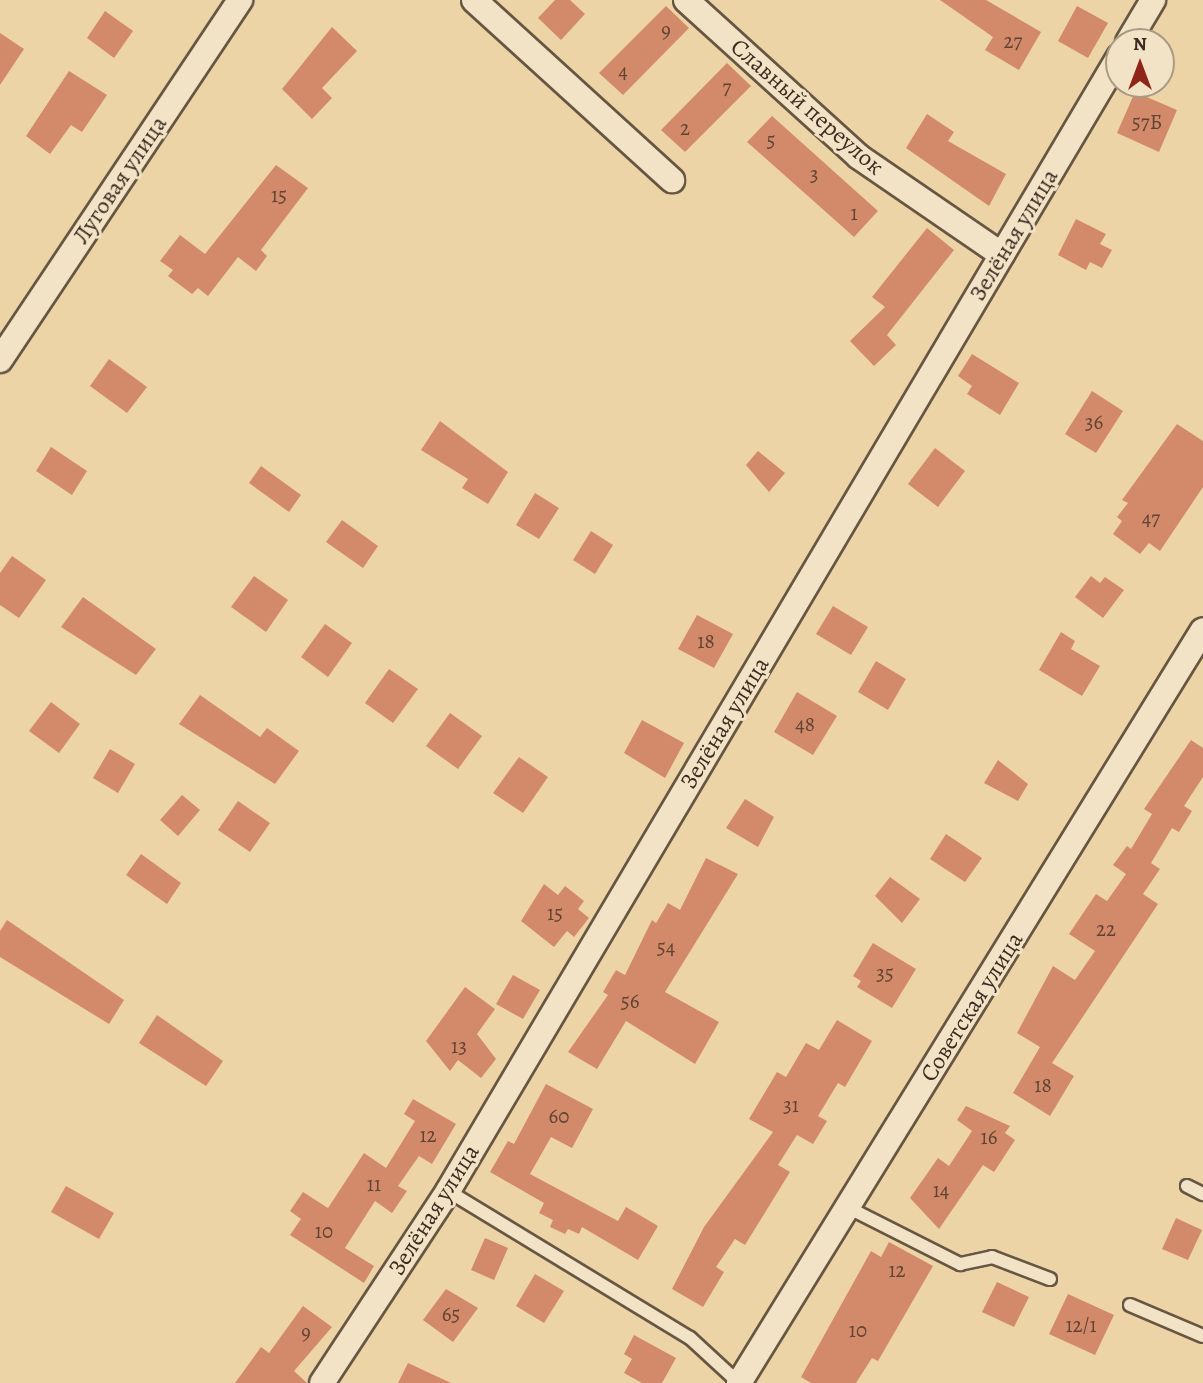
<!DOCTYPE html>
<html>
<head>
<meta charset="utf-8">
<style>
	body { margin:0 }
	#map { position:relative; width:1203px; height:1383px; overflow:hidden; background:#edd4a7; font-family:Alegreya,serif }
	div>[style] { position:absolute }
	.building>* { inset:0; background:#d38a6a }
	.roads { filter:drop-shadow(2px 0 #675642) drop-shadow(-2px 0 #675642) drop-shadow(0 2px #675642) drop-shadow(0 -2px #675642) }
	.lane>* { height:12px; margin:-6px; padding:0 6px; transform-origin:6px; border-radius:6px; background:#f3e3c6 }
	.street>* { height:24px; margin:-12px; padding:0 12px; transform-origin:12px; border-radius:12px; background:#f3e3c6 }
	span { translate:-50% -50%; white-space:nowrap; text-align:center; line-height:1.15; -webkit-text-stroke:6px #f3e3c6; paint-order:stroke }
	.number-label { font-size:21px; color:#604433 }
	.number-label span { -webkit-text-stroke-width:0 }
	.street-label { font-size:24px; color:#3a2c21 }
	.north { position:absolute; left:1105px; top:28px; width:70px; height:70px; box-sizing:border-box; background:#f3e3c6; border:2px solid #a99a84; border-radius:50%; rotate:0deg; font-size:19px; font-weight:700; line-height:28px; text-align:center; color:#3a2c21 }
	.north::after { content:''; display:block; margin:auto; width:24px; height:32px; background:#8f2418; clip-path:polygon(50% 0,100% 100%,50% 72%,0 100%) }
</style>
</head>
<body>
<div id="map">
	<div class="building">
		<i style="clip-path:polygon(555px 0,570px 0,585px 14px,561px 40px,538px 18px)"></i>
		<i style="clip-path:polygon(940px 0,986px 0,1041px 32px,1019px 70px,985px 50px,993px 37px)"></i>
		<i style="clip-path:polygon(666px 6px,689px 28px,623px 95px,599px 73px)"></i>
		<i style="clip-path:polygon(1077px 6px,1108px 23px,1088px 58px,1058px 41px)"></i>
		<i style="clip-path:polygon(105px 11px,133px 31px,114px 58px,87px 38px)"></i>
		<i style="clip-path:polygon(332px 27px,357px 51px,322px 88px,332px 98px,312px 119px,282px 89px)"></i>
		<i style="clip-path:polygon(0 33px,24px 49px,0 85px)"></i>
		<i style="clip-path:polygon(727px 63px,751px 86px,685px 152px,661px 130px)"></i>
		<i style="clip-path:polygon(69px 71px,107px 95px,82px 132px,71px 125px,50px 154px,26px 136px)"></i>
		<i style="clip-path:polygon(1135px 92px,1177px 110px,1159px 152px,1117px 133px)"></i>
		<i style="clip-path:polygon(927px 114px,954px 132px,948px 141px,1006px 174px,989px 206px,906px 148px)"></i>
		<i style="clip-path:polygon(772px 116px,878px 211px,854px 237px,747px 142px)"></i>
		<i style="clip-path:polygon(276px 165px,308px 188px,261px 250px,267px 256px,256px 271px,238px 257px,208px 296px,198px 288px,192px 294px,168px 276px,173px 270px,160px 261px,180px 235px,205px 254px)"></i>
		<i style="clip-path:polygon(1076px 219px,1106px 234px,1100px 244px,1112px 250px,1102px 268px,1090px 262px,1086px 270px,1058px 255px)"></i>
		<i style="clip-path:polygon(927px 228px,954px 250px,887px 335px,896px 345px,874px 366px,850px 341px,885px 307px,872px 297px)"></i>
		<i style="clip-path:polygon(972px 354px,1019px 383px,1000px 415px,967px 394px,972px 386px,958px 376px)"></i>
		<i style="clip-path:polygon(109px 359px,147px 387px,127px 413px,90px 386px)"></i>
		<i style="clip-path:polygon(1092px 391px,1123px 411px,1096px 453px,1065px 434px)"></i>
		<i style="clip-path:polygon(440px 421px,508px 472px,488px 504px,462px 488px,468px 479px,421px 450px)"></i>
		<i style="clip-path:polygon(1177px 424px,1203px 441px,1203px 487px,1160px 551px,1149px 543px,1140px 554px,1113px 534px,1122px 521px,1117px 517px,1128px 503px,1122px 500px)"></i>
		<i style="clip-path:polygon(51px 447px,87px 471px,72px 495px,36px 471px)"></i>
		<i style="clip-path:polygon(935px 448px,965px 471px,938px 507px,908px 484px)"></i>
		<i style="clip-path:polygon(758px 451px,785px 473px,769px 492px,746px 465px)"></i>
		<i style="clip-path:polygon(261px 466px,301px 495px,289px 512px,249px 483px)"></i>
		<i style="clip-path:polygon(535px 493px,559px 508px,539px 539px,516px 525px)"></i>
		<i style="clip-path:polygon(342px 520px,378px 546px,363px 568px,326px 542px)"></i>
		<i style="clip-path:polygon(591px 531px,613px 545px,595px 574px,573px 560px)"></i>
		<i style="clip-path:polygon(12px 556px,46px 580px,19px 618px,0 605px,0 573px)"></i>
		<i style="clip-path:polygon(254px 576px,288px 600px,266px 632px,231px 607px)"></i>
		<i style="clip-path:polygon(1091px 576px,1100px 583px,1105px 577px,1124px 590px,1103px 618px,1075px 597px)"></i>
		<i style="clip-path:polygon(83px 597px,156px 649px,136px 675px,61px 627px)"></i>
		<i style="clip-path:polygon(833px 606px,868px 627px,851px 655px,816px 634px)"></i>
		<i style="clip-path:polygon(697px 615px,733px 634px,714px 668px,678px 649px)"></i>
		<i style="clip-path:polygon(325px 624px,352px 643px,328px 677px,301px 657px)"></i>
		<i style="clip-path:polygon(1061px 632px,1075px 641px,1071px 649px,1100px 666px,1082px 696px,1039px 670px)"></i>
		<i style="clip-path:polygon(876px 661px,906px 679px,888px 710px,858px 692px)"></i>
		<i style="clip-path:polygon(389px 669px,418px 689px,393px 723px,365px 703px)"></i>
		<i style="clip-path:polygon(797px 692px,837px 716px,813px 755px,774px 732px)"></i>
		<i style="clip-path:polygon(200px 695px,260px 737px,267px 728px,299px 751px,275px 784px,179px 724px)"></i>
		<i style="clip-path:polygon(51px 702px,80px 724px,59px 753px,29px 731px)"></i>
		<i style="clip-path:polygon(450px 713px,482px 736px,458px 769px,426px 746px)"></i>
		<i style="clip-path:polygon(642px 720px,684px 743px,665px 778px,624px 753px)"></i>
		<i style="clip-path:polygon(1191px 740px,1203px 748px,1203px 777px,1184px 806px,1192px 811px,1179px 832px,1172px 828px,1151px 863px,1160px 869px,1143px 894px,1158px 904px,1052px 1063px,1074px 1076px,1050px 1116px,1013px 1093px,1040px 1047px,1017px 1033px,1053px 966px,1075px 980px,1095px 951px,1069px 934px,1096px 894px,1107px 901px,1126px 874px,1113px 865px,1127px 846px,1131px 849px,1152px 814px,1144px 809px)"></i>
		<i style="clip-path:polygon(110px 749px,135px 764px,118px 793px,93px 778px)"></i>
		<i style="clip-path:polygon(519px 757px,548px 777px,523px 813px,493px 793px)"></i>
		<i style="clip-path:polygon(998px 760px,1028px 784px,1018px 801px,984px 783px)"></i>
		<i style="clip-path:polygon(182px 795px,200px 810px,178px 836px,160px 820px)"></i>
		<i style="clip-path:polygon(745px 799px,774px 817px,758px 847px,726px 828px)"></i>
		<i style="clip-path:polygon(238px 801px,270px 823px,250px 852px,218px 830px)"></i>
		<i style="clip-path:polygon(946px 834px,982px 858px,965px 882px,930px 859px)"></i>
		<i style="clip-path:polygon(141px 854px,181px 883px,167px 904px,126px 875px)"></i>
		<i style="clip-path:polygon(706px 858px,738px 874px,665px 992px,719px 1022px,695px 1064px,626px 1021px,597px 1069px,568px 1052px,608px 995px,603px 992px,616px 970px,625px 975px,652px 920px,656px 923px,668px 903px,680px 910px)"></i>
		<i style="clip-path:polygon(890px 877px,920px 899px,902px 923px,875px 896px)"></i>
		<i style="clip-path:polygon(544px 884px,558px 895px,565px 886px,584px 901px,578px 909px,589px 918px,574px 937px,567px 931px,554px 947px,521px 921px)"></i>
		<i style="clip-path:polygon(7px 920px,124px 1000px,109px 1024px,0 957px,0 931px)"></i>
		<i style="clip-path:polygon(873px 943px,916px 969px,892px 1008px,857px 987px,861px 981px,853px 976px)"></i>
		<i style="clip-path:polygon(513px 975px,540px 990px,523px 1019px,496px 1004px)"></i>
		<i style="clip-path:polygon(465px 987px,495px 1009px,477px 1034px,496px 1059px,481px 1078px,458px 1060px,450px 1071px,426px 1041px)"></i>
		<i style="clip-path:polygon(157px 1015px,223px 1061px,206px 1086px,139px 1043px)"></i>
		<i style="clip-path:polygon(837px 1020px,872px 1041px,845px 1087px,838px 1083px,818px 1116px,827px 1121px,813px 1144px,797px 1135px,778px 1165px,790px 1172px,745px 1245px,735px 1239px,716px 1267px,724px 1272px,703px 1307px,672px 1289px,704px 1227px,773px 1132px,749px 1119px,777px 1072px,786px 1077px,806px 1043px,819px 1050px)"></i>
		<i style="clip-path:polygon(546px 1084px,593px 1109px,572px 1148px,551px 1137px,530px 1174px,618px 1221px,626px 1207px,658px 1226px,638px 1260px,582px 1227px,579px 1234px,568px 1229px,565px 1234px,550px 1227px,553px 1220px,539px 1213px,544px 1203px,490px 1172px,508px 1141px,514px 1144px)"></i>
		<i style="clip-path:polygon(413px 1099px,456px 1124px,432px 1164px,419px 1156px,398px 1186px,407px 1191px,392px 1213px,375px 1201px,345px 1248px,374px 1266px,364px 1283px,290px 1235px,301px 1219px,290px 1211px,303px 1192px,328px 1208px,364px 1153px,386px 1168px,415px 1121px,404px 1114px)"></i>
		<i style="clip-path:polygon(966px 1106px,1010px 1126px,1005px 1133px,1015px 1140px,994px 1172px,983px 1165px,939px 1229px,910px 1198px,938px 1158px,949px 1166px,972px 1131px,957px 1120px)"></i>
		<i style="clip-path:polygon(66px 1186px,114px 1213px,99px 1239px,51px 1212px)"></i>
		<i style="clip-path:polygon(1176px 1218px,1202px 1230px,1188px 1260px,1162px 1249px)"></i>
		<i style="clip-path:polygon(485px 1238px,508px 1248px,494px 1280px,471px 1270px)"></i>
		<i style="clip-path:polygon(889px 1242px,933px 1266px,878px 1361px,872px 1358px,856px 1383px,811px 1383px,801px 1377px,871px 1251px,881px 1257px)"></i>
		<i style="clip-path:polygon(535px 1274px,564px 1291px,544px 1323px,516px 1306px)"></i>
		<i style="clip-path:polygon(997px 1282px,1029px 1297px,1014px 1327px,982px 1312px)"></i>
		<i style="clip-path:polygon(446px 1289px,478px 1308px,453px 1342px,423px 1320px)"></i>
		<i style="clip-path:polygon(1068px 1294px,1114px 1315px,1095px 1355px,1049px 1334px)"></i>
		<i style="clip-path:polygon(303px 1306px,332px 1327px,294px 1371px,307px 1383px,235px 1383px,261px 1347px,269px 1353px)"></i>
		<i style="clip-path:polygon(634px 1335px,676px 1358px,662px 1383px,642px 1383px,624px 1373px,632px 1359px,624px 1354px)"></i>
		<i style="clip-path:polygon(408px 1363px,451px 1383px,398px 1383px)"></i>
	</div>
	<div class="roads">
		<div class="lane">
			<i style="left:1187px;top:1186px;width:18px;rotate:27deg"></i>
			<i style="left:448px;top:1191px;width:283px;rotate:31.3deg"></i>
			<i style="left:690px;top:1338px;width:67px;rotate:42.6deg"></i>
			<i style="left:847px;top:1207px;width:127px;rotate:26.8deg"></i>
			<i style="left:960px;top:1264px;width:33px;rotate:-12deg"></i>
			<i style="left:992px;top:1257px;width:62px;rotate:20.8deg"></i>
			<i style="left:1130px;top:1305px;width:79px;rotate:23deg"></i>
		</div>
		<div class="street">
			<i style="left:474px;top:0;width:268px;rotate:42.3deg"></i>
			<i style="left:686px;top:0;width:234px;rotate:42.2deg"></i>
			<i style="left:859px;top:157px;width:173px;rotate:34.4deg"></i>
			<i style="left:1128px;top:42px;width:49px;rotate:-59.2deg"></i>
			<i style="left:0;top:360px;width:433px;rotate:-56.3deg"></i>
			<i style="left:322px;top:1383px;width:230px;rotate:-56.7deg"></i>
			<i style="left:448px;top:1191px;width:1318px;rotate:-59.39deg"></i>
			<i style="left:739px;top:1383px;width:884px;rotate:-58.36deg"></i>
		</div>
	</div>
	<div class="number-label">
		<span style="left:666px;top:30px">9</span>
		<span style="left:1013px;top:41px">27</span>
		<span style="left:623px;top:71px">4</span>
		<span style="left:727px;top:87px">7</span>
		<span style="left:1147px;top:122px">57Б</span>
		<span style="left:685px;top:128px">2</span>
		<span style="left:771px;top:140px">5</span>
		<span style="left:814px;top:174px">3</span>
		<span style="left:279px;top:195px">15</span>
		<span style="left:854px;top:213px">1</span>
		<span style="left:1094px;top:422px">36</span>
		<span style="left:1151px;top:518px">47</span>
		<span style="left:706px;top:641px">18</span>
		<span style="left:805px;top:724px">48</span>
		<span style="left:555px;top:913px">15</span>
		<span style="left:1106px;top:929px">22</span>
		<span style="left:666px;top:947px">54</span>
		<span style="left:885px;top:973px">35</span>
		<span style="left:630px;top:1001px">56</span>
		<span style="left:459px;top:1046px">13</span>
		<span style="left:1043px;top:1085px">18</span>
		<span style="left:791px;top:1105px">31</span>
		<span style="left:559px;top:1116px">60</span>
		<span style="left:428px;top:1135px">12</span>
		<span style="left:989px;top:1137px">16</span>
		<span style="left:374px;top:1184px">11</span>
		<span style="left:941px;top:1190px">14</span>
		<span style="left:324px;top:1231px">10</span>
		<span style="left:897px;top:1270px">12</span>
		<span style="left:451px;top:1314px">65</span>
		<span style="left:1081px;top:1325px">12/1</span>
		<span style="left:858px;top:1330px">10</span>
		<span style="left:306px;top:1332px">9</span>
	</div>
	<div class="street-label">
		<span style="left:807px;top:107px;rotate:41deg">Славный переулок</span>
		<span style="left:120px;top:180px;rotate:-56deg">Луговая улица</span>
		<span style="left:1014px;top:235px;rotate:-59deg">Зелёная улица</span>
		<span style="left:725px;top:723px;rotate:-59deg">Зелёная улица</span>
		<span style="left:972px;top:1007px;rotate:-58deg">Советская улица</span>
		<span style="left:434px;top:1210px;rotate:-58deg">Зелёная улица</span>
	</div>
	<div class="north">N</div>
</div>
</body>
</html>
